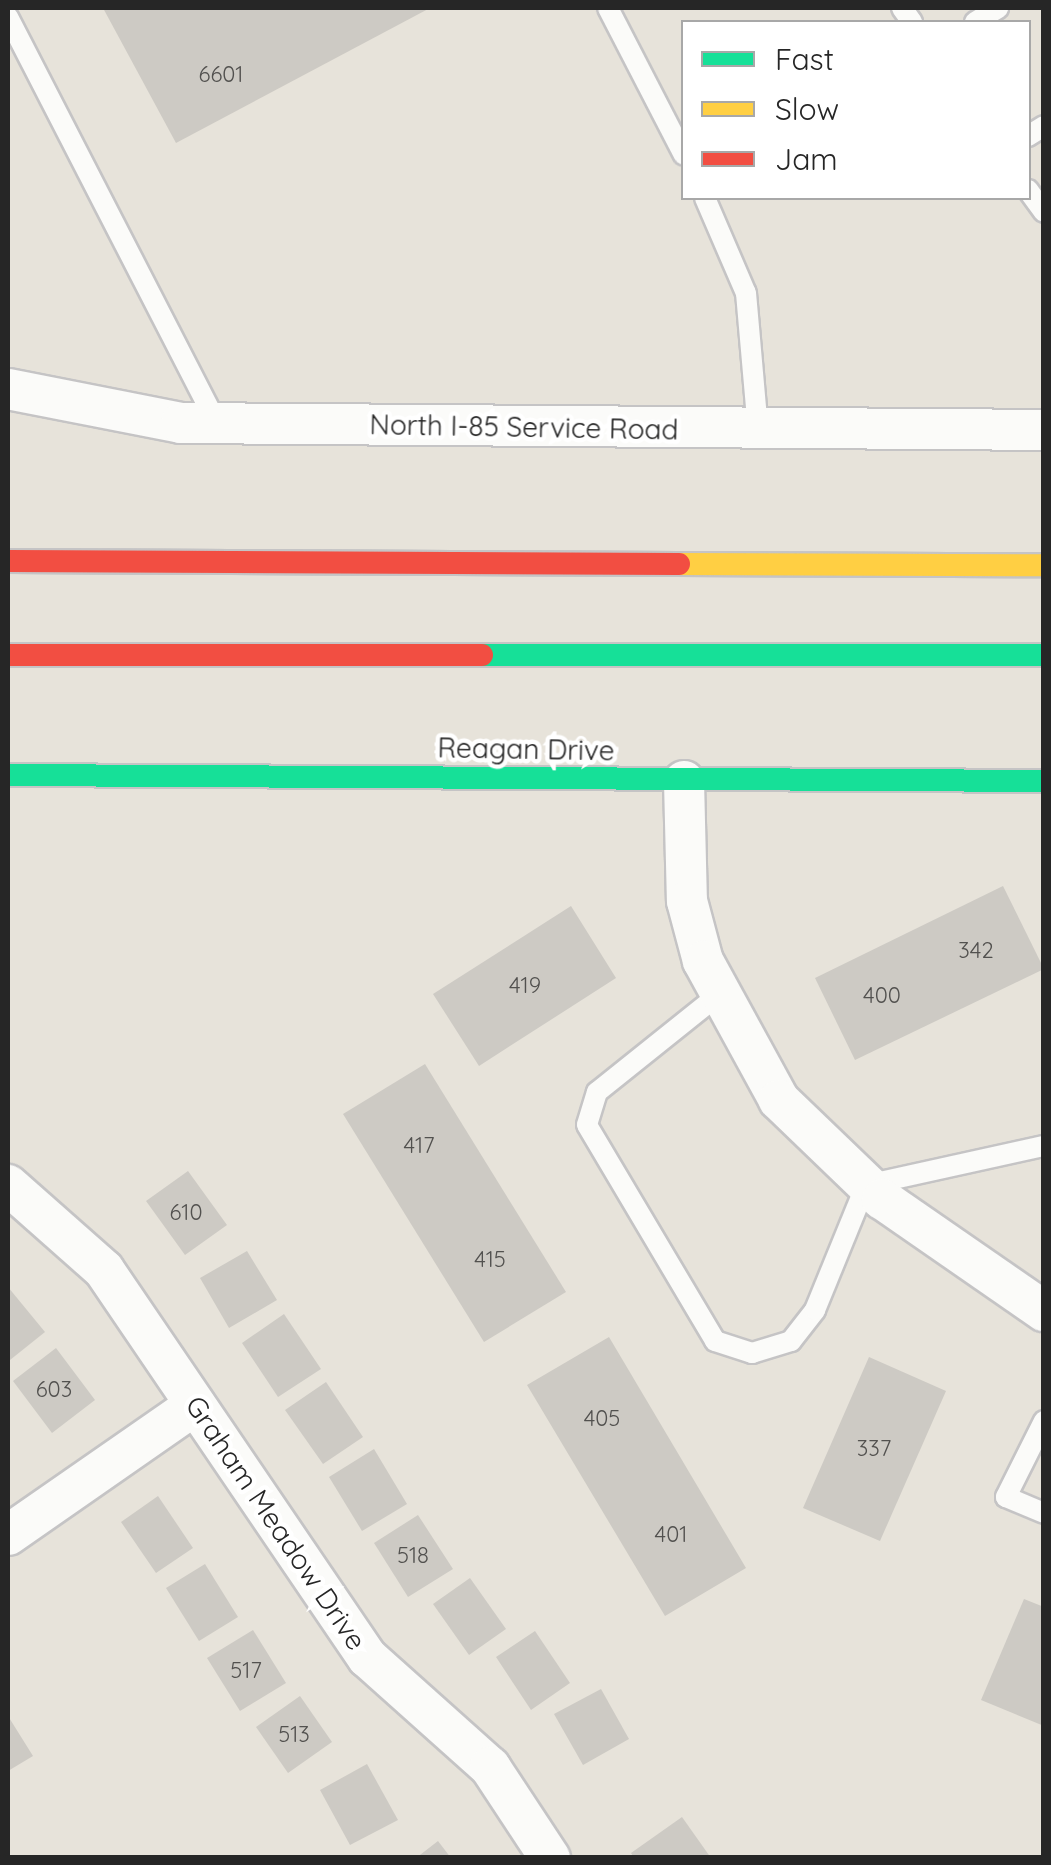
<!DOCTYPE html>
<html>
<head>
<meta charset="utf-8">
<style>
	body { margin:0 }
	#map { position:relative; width:1051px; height:1865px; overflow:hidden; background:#e7e3da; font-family:Quicksand,sans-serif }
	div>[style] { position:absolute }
	.building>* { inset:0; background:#cdcac4 }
	.roads { filter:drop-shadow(2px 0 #c5c4c5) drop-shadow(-2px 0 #c5c4c5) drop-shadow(0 2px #c5c4c5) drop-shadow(0 -2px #c5c4c5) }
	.lane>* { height:20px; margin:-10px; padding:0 10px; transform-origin:10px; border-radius:10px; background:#fbfbf9 }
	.street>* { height:40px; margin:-20px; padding:0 20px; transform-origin:20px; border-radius:20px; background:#fbfbf9 }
	.fast>* { height:22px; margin:-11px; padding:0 11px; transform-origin:11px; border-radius:11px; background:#16e098 }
	.slow>* { height:22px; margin:-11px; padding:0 11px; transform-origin:11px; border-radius:11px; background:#ffcf43 }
	.jam>* { height:22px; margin:-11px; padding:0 11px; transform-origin:11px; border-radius:11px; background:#f24e42 }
	span { translate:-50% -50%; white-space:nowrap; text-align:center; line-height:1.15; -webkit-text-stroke:9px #fff; paint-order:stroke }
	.number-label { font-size:22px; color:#52514f }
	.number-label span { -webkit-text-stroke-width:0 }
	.street-label { font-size:28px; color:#262626 }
	.frame { position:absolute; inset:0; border:10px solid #262626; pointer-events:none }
	.legend { position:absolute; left:681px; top:20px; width:350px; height:180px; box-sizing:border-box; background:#fff; border:2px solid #a8a8a8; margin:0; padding:12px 18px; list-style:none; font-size:30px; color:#262626 }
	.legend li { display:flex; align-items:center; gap:20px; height:50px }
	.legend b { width:50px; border:2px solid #a8a8a8 }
</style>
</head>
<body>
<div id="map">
	<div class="building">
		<i style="clip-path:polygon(103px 8px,430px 8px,176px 143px)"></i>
		<i style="clip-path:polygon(1003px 886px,1044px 969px,855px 1060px,815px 978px)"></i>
		<i style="clip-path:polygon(571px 906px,616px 978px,479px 1066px,433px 994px)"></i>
		<i style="clip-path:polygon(425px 1064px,566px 1292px,484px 1342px,343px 1114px)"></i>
		<i style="clip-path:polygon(188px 1171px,227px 1225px,185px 1255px,146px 1201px)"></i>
		<i style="clip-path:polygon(247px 1251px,277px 1300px,229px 1328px,200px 1278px)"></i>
		<i style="clip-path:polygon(8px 1287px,45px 1332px,10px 1360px,8px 1357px)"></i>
		<i style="clip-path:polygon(284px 1314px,321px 1369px,278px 1397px,242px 1343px)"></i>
		<i style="clip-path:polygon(609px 1337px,746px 1568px,665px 1616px,527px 1385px)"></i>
		<i style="clip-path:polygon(56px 1348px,95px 1400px,52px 1433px,13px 1381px)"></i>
		<i style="clip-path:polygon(869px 1357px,946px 1391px,880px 1541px,803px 1508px)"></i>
		<i style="clip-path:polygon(326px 1382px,363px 1437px,323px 1464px,285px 1410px)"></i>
		<i style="clip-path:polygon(374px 1449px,407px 1504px,362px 1531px,329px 1477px)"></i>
		<i style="clip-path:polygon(158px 1496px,193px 1548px,156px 1573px,121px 1522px)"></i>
		<i style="clip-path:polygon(418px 1515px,453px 1569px,408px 1597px,374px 1543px)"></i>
		<i style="clip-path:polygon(205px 1564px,238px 1617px,199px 1641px,166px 1588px)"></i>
		<i style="clip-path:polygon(470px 1578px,506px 1629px,469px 1655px,433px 1604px)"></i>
		<i style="clip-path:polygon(1024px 1599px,1044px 1607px,1044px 1726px,981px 1700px)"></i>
		<i style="clip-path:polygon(253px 1630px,286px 1683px,240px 1711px,207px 1658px)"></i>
		<i style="clip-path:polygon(535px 1631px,570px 1683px,531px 1710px,496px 1657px)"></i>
		<i style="clip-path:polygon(601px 1689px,629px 1739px,583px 1765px,554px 1714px)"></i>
		<i style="clip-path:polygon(300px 1696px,332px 1742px,288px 1773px,256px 1727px)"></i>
		<i style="clip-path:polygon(8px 1716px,33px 1756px,8px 1771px)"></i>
		<i style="clip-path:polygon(367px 1764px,398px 1820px,350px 1845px,320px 1790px)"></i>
		<i style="clip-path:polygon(682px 1817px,711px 1858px,634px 1858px,631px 1853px)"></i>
		<i style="clip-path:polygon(438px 1841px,451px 1858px,416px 1858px)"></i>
	</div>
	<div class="roads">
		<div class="lane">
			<i style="left:608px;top:8px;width:165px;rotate:62.7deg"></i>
			<i style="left:902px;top:8px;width:17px;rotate:54deg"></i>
			<i style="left:8px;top:17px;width:457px;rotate:62.8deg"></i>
			<i style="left:975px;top:22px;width:27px;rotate:-31deg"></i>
			<i style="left:1028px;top:136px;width:19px;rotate:-32deg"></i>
			<i style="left:1028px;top:190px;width:27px;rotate:54deg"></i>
			<i style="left:705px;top:198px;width:103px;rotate:66.7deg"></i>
			<i style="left:746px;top:293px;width:138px;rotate:85deg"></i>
			<i style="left:717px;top:996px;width:154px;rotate:141.3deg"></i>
			<i style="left:597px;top:1092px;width:34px;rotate:107deg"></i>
			<i style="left:587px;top:1125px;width:251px;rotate:59.3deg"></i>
			<i style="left:715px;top:1341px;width:39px;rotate:18deg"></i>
			<i style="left:752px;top:1353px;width:41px;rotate:-17.1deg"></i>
			<i style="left:791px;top:1341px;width:39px;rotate:-52deg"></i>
			<i style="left:815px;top:1310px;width:135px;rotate:-67.8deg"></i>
			<i style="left:866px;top:1185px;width:182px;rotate:-12.4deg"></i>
			<i style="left:1044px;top:1421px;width:85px;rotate:116.6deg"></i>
			<i style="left:1006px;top:1497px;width:41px;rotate:22.8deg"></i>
		</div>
		<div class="street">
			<i style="left:8px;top:389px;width:176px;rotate:11.1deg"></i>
			<i style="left:181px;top:423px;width:863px;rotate:0.46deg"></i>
			<i style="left:684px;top:781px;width:120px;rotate:88.6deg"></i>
			<i style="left:687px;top:901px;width:62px;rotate:75.1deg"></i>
			<i style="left:703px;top:961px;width:158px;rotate:61.3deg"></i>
			<i style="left:779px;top:1100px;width:143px;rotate:43.9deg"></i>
			<i style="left:882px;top:1199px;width:197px;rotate:34.7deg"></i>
			<i style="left:8px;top:1185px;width:128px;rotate:41.5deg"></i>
			<i style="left:104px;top:1270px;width:469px;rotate:55.8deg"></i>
			<i style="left:368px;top:1658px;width:164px;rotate:41.8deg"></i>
			<i style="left:490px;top:1767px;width:109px;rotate:56.6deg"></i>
			<i style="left:8px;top:1535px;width:228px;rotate:-34.8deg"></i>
		</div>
		<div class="fast">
			<i style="left:482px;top:655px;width:562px"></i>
			<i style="left:8px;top:775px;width:1036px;rotate:0.33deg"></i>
		</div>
		<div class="slow">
			<i style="left:679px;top:564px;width:365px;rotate:0.2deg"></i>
		</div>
		<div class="jam">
			<i style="left:8px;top:561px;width:671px;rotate:0.26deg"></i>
			<i style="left:8px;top:655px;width:474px"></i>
		</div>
	</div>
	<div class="number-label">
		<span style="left:221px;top:75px">6601</span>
		<span style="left:976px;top:951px">342</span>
		<span style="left:525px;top:986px">419</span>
		<span style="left:882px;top:996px">400</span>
		<span style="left:419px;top:1146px">417</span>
		<span style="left:186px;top:1213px">610</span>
		<span style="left:490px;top:1260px">415</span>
		<span style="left:54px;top:1390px">603</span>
		<span style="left:602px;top:1419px">405</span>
		<span style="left:874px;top:1449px">337</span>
		<span style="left:671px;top:1535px">401</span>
		<span style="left:413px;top:1556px">518</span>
		<span style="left:246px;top:1671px">517</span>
		<span style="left:294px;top:1735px">513</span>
	</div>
	<div class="street-label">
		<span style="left:524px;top:427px;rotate:1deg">North I-85 Service Road</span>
		<span style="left:526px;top:749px;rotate:1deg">Reagan Drive</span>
		<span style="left:276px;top:1523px;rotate:56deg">Graham Meadow Drive</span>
	</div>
	<div class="frame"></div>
	<ul class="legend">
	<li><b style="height:12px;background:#16e098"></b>Fast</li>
	<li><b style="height:12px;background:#ffcf43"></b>Slow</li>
	<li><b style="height:12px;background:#f24e42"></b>Jam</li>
	</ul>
</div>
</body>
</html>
